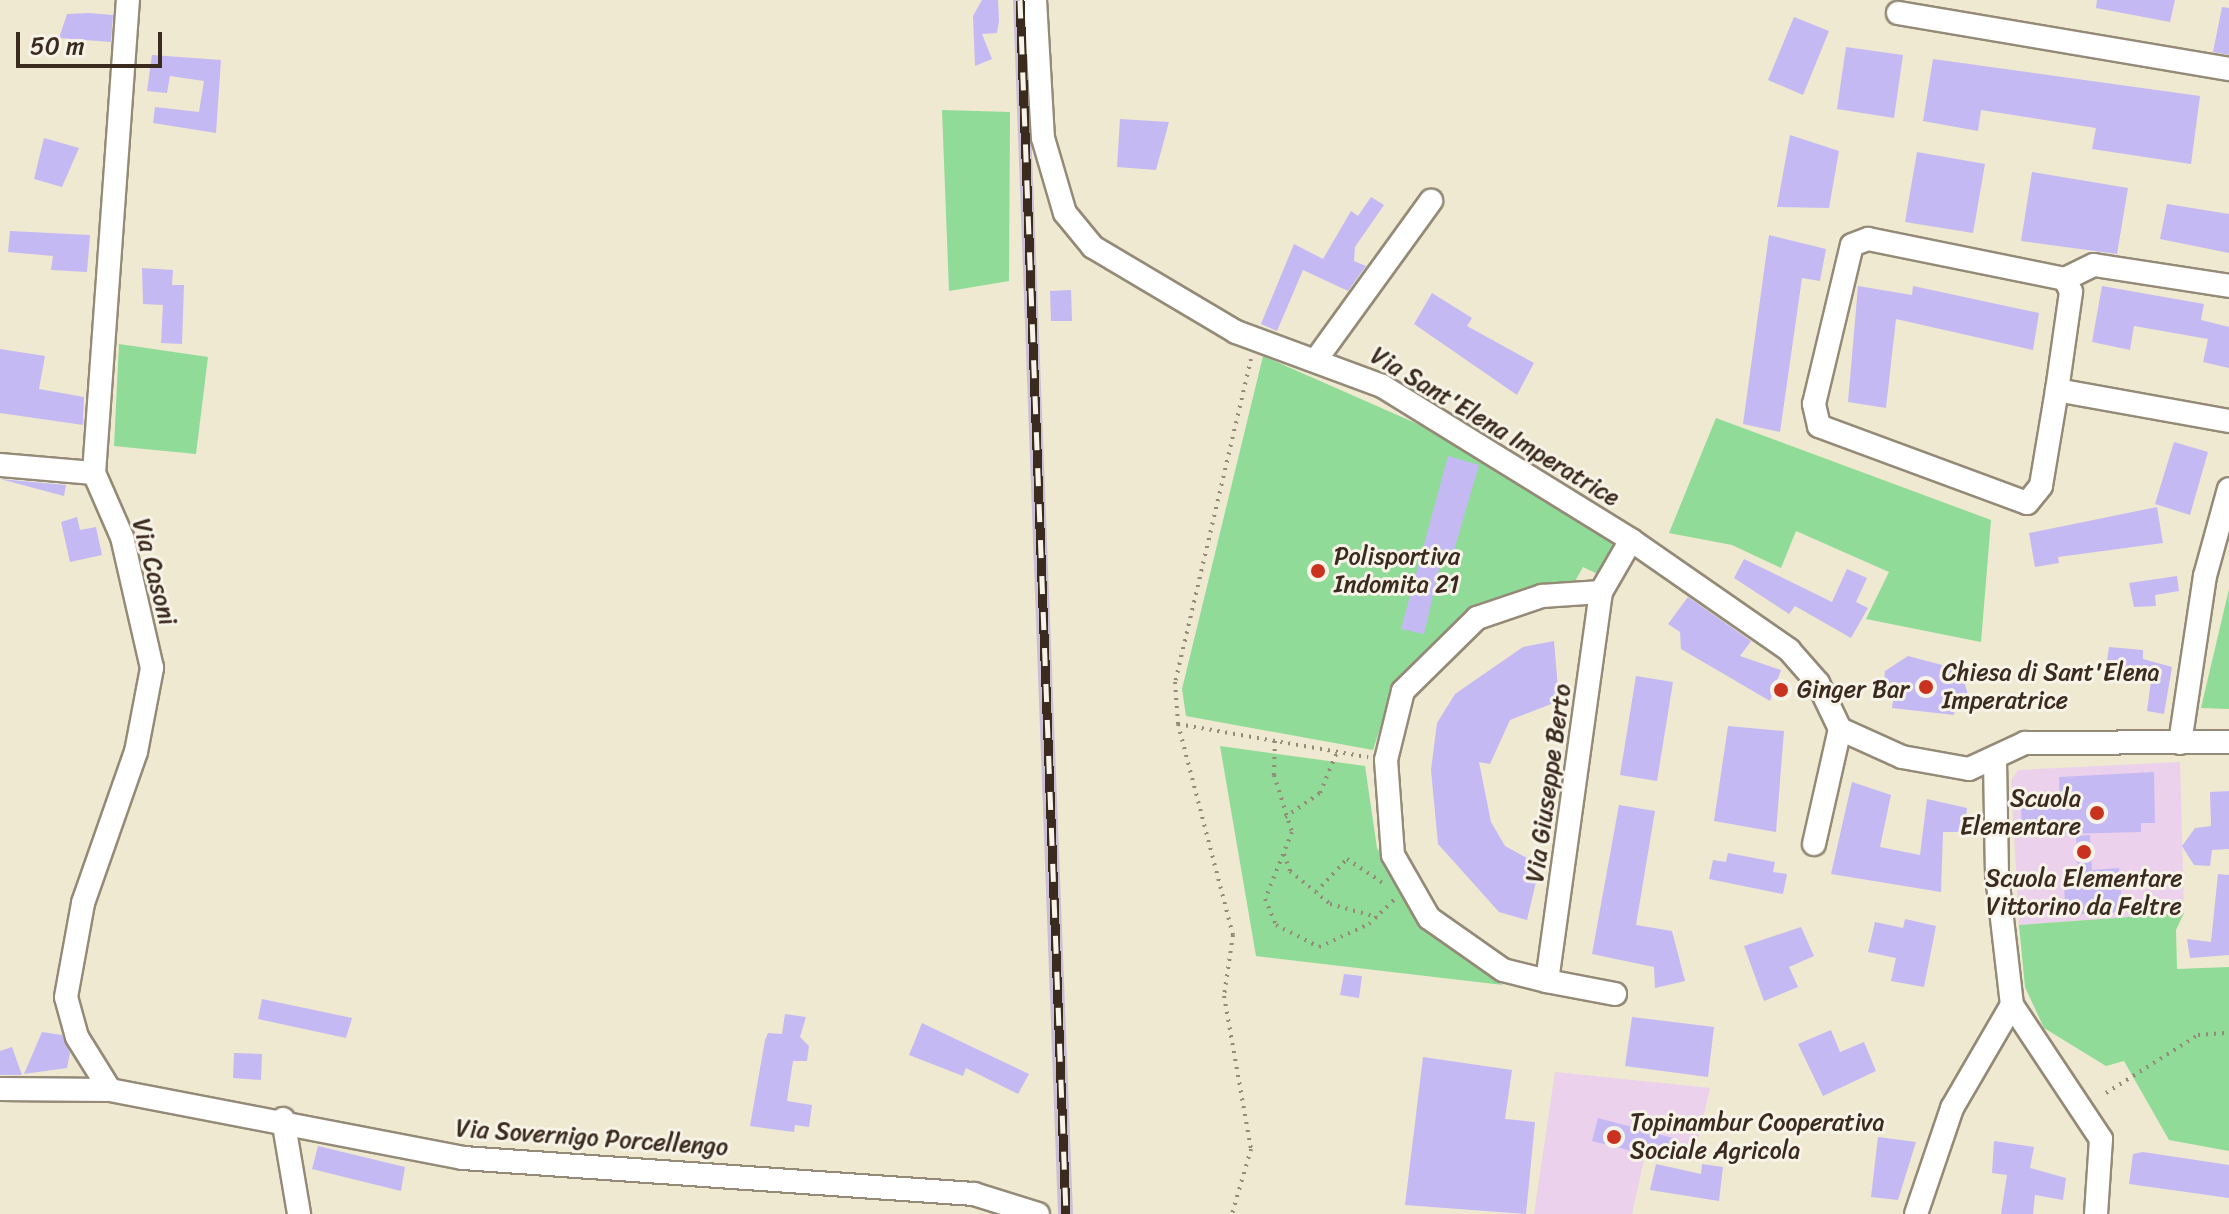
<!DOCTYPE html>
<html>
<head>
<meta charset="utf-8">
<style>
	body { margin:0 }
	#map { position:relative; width:2229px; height:1214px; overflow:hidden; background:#eee9d0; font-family:Sriracha,sans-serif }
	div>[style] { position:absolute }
	.built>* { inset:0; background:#ebd1eb }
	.industrial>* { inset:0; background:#cbbfd5 }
	.green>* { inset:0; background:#90db97 }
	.building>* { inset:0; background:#c5b9f4 }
	.path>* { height:4px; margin-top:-2px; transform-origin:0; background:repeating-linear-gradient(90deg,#948a77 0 2px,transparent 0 8px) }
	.roads { filter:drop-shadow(2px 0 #948a77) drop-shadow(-2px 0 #948a77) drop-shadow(0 2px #948a77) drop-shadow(0 -2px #948a77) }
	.minor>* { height:22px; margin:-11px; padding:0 11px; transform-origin:11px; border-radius:11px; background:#fff }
	.rail>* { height:9px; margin-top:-4.5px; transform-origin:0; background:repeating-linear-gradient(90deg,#f7f3e8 0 18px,#3b2a1e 0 36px); box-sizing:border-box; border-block:2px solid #3b2a1e }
	.dots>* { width:22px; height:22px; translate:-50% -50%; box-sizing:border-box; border:4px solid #f7f3e8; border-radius:50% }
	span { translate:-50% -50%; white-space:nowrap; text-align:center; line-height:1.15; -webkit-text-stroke:6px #f7f3e8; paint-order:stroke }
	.street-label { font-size:24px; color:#3b2a1e }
	.poi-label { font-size:24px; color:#3b2a1e }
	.left { translate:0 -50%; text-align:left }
	.right { translate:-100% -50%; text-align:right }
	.scale { position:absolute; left:16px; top:32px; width:146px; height:36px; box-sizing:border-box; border:4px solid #3b2a1e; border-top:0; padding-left:10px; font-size:24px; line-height:28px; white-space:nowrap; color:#3b2a1e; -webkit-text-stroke:6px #f7f3e8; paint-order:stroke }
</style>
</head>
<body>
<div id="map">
	<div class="built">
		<i style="clip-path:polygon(2180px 762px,2184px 913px,2019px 925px,2011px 781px,2018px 770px)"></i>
		<i style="clip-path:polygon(1555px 1072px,1710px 1088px,1693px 1162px,1645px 1155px,1632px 1214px,1534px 1214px)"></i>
	</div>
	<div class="industrial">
		<i style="clip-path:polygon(1013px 0,1026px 0,1073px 1214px,1058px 1214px)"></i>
	</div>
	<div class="green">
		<i style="clip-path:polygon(942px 110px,1010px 112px,1009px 281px,949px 291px)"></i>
		<i style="clip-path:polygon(119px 344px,208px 357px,196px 454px,114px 446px)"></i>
		<i style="clip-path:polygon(1263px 356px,1420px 425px,1618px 544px,1602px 576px,1583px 567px,1573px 585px,1473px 612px,1395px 682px,1373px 750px,1186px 716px,1182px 689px)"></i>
		<i style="clip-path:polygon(1716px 418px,1991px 520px,1981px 642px,1866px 619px,1889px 572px,1796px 531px,1781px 568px,1732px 545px,1669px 533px)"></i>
		<i style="clip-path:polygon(2229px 589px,2229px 709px,2201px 708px)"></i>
		<i style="clip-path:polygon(1220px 746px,1365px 766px,1377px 848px,1430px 934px,1503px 985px,1256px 956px)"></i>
		<i style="clip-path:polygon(2184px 913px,2176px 930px,2177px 969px,2229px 967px,2229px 1151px,2169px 1140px,2124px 1061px,2106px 1066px,2044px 1028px,2025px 987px,2019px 925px)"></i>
	</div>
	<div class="building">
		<i style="clip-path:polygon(982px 0,998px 0,999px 21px,997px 33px,982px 34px,992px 59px,975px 66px,973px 16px)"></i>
		<i style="clip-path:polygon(2097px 0,2175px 0,2170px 22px,2096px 8px)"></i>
		<i style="clip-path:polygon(2222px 7px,2229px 8px,2229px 55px,2213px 52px)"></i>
		<i style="clip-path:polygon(89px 13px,113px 15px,111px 42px,59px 38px,67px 14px)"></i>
		<i style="clip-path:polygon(1794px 17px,1829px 31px,1803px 95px,1768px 80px)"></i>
		<i style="clip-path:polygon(1846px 47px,1903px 55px,1894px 118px,1837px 109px)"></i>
		<i style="clip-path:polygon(152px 55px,221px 60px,216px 133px,153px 123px,155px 107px,199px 112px,204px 81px,170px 76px,167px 93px,147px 91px)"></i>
		<i style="clip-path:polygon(1933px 59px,2200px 96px,2191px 164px,2092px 149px,2096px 128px,1981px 110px,1978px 131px,1923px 121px)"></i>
		<i style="clip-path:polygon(1120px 119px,1169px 122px,1156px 170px,1117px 167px)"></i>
		<i style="clip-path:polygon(1790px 135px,1839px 151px,1829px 208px,1777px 207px)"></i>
		<i style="clip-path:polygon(44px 138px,79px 148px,62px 187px,34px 179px)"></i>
		<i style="clip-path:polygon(1917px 152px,1985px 164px,1973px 233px,1905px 222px)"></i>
		<i style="clip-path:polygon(2032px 172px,2128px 188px,2117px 254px,2021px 241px)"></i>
		<i style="clip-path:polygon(1371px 197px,1384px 205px,1355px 247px,1354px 261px,1366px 266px,1348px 291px,1303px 270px,1277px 331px,1261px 324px,1294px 244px,1323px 259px,1351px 211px,1358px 216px)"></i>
		<i style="clip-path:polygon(2167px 204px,2229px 214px,2229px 253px,2160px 239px)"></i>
		<i style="clip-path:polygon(10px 231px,90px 235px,87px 272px,51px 270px,53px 256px,8px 252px)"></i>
		<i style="clip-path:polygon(1769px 235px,1826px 249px,1820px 281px,1802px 278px,1780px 432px,1743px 424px)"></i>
		<i style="clip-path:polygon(142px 268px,173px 270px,172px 285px,184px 285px,182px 344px,161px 343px,163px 305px,143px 304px)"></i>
		<i style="clip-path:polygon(1858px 286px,1912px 295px,1913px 286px,2039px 313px,2033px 350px,1896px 319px,1886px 408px,1848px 402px)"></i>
		<i style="clip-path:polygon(2102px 286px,2204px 304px,2201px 320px,2229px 327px,2229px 368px,2203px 362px,2208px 339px,2134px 326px,2130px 350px,2092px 342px)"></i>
		<i style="clip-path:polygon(1071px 290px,1072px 321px,1051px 321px,1050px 291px)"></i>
		<i style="clip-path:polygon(1432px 293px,1472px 318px,1467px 326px,1534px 363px,1517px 395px,1414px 324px)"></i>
		<i style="clip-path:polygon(0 349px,45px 356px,39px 389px,84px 397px,83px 425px,0 413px)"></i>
		<i style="clip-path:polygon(2174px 442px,2208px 452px,2190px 515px,2155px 504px)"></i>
		<i style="clip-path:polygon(1448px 456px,1479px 465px,1450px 564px,1441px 561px,1424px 634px,1401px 629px)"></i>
		<i style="clip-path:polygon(0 479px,66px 485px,64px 496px)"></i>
		<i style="clip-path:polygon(2157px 507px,2163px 543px,2058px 557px,2059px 563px,2035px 567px,2029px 533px)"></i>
		<i style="clip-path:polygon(77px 517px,80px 530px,96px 527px,102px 555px,70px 562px,61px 522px)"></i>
		<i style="clip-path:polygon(1744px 559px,1832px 602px,1847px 569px,1867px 578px,1856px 602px,1868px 608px,1851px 638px,1795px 606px,1789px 614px,1734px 578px)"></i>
		<i style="clip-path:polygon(2177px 576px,2179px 591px,2155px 595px,2156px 606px,2134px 607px,2129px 583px)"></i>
		<i style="clip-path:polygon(1688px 597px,1751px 641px,1740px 656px,1781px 670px,1770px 701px,1681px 649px,1680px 632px,1668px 624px)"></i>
		<i style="clip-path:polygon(1554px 641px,1559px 701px,1510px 720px,1490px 764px,1479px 762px,1491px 822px,1505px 846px,1540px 865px,1527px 920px,1499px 912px,1438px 844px,1431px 770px,1437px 723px,1455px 694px,1523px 647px)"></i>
		<i style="clip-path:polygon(2109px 647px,2143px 650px,2143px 659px,2172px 667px,2164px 714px,2147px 711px,2151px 681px,2106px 667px)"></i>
		<i style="clip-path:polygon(1908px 656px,1961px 670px,1968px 695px,1956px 702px,1954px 715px,1892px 708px,1894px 694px,1883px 693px,1885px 671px)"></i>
		<i style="clip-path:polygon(1636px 676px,1673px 682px,1657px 781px,1620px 775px)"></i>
		<i style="clip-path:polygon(1728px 726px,1784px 731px,1776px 832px,1714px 821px)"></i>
		<i style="clip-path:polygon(2154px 772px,2155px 823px,2141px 823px,2141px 832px,2022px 835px,2021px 803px,2060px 802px,2059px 777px)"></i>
		<i style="clip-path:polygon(1852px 782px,1891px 795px,1880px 847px,1920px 855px,1927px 799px,1967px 808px,1964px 832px,1943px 832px,1941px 892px,1831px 874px)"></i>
		<i style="clip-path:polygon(2229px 791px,2229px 849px,2212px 850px,2210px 866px,2194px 865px,2182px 846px,2195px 828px,2211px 826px,2210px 792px)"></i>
		<i style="clip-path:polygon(1619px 805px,1655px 811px,1636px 925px,1672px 931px,1685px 981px,1655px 988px,1654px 967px,1592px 954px)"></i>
		<i style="clip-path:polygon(2090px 835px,2092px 870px,2119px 868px,2123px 912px,2065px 915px,2064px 872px,2078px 871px,2076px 836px)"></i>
		<i style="clip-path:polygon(1728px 853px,1775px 862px,1773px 872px,1787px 874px,1783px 894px,1709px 879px,1713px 860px,1726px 862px)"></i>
		<i style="clip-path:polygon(2218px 874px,2229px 875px,2229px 955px,2190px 958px,2187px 939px,2211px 942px)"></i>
		<i style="clip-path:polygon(1905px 919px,1936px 926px,1924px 987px,1891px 981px,1896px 958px,1868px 952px,1875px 922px,1903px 928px)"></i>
		<i style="clip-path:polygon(1801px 927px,1814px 956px,1789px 967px,1798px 987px,1764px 1001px,1744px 946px)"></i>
		<i style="clip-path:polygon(1344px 974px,1362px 976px,1359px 998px,1340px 995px)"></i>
		<i style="clip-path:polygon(262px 999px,352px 1018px,346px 1038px,258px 1019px)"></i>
		<i style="clip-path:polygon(785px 1014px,806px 1017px,800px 1037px,809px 1046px,807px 1061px,793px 1061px,787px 1101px,812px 1105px,809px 1127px,795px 1125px,794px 1132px,750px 1126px,765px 1040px,768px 1033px,782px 1034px)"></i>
		<i style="clip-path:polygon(1632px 1017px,1714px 1027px,1708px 1077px,1625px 1066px)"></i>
		<i style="clip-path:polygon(922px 1023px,1029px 1074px,1018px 1094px,966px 1068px,963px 1076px,909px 1055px)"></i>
		<i style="clip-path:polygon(1831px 1030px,1840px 1052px,1864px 1042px,1876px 1071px,1823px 1096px,1798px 1044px)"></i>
		<i style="clip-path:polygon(42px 1032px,62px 1035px,70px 1053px,67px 1068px,24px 1074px)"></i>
		<i style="clip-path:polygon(12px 1047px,22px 1075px,0 1075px,0 1051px)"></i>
		<i style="clip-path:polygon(234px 1053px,262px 1054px,261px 1080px,233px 1078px)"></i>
		<i style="clip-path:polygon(1423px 1057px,1512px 1070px,1505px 1119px,1535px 1122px,1526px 1214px,1405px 1205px)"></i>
		<i style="clip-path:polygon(1598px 1118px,1673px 1138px,1668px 1160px,1592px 1141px)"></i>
		<i style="clip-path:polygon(1878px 1137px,1916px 1142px,1898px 1200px,1871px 1197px)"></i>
		<i style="clip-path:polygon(1994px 1141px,2034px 1147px,2030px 1168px,2066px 1178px,2063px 1200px,2035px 1195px,2033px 1214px,2001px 1214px,2007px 1175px,1992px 1173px)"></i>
		<i style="clip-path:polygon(318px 1146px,405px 1167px,401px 1191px,312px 1169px)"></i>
		<i style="clip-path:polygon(2143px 1152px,2229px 1165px,2229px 1198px,2129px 1184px,2133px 1154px)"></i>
		<i style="clip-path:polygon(1656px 1164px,1701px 1174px,1702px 1164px,1723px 1167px,1719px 1201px,1650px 1190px)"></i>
	</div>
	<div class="path">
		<i style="left:1251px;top:359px;width:332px;rotate:103.2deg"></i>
		<i style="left:1175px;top:682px;width:42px;rotate:85.9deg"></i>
		<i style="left:1178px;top:724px;width:193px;rotate:9.9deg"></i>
		<i style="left:1178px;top:724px;width:218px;rotate:75.4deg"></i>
		<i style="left:1233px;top:935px;width:62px;rotate:98.4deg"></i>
		<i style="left:1224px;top:996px;width:155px;rotate:80deg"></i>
		<i style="left:1251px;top:1149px;width:68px;rotate:106.3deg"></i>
		<i style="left:1275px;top:741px;width:34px;rotate:92deg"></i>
		<i style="left:1274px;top:775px;width:60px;rotate:72.5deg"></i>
		<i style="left:1292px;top:832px;width:72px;rotate:111.9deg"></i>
		<i style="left:1265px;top:899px;width:28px;rotate:67deg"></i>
		<i style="left:1276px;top:925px;width:48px;rotate:27.1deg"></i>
		<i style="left:1319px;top:947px;width:55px;rotate:-24.7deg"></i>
		<i style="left:1369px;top:924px;width:36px;rotate:-44deg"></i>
		<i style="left:1285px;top:817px;width:42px;rotate:-34.4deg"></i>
		<i style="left:1320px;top:793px;width:44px;rotate:-67.5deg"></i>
		<i style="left:1284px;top:854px;width:18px;rotate:71deg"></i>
		<i style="left:1290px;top:871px;width:52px;rotate:39.5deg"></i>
		<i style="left:1330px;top:904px;width:49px;rotate:15.5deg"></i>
		<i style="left:1316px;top:892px;width:45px;rotate:-46.8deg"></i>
		<i style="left:1347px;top:859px;width:47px;rotate:33.7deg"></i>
		<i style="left:2106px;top:1093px;width:109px;rotate:-32.2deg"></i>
		<i style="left:2198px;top:1035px;width:31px;rotate:-4deg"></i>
	</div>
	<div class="roads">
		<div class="minor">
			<i style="left:1035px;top:0;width:138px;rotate:86.7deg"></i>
			<i style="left:1043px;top:138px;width:78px;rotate:73.7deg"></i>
			<i style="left:1065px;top:213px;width:44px;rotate:50.5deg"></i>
			<i style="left:1093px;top:247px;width:166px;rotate:30.7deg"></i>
			<i style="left:1236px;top:332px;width:156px;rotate:20.3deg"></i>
			<i style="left:1382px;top:386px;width:293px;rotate:31.7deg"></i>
			<i style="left:1631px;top:540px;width:193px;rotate:34.8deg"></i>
			<i style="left:1789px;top:650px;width:44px;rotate:48.7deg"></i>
			<i style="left:1818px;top:683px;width:51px;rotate:64.4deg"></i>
			<i style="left:1840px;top:729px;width:68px;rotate:24.3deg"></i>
			<i style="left:1902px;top:757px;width:68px;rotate:10.2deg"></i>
			<i style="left:1969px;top:769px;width:62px;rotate:-24.9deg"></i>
			<i style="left:2025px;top:743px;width:204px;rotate:-0.3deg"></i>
			<i style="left:1898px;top:13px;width:336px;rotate:9.6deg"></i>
			<i style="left:2065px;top:279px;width:32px;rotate:-26deg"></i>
			<i style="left:2094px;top:265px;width:137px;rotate:8.8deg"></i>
			<i style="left:1318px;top:357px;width:193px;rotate:-54.1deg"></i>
			<i style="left:2057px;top:390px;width:97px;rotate:99.5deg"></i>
			<i style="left:2041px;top:486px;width:22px;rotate:129deg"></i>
			<i style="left:2027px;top:503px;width:222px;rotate:-159.7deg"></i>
			<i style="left:1819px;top:426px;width:23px;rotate:-103deg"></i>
			<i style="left:1814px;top:404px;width:163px;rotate:-76.6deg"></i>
			<i style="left:1852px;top:245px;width:17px;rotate:-21deg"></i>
			<i style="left:1868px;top:239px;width:201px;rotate:11.5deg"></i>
			<i style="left:2065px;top:279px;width:14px;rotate:65deg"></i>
			<i style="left:2071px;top:292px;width:99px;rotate:98.1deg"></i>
			<i style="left:2057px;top:390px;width:175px;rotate:10.2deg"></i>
			<i style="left:0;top:465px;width:94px;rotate:4.9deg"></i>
			<i style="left:2180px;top:743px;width:169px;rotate:-81.5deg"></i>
			<i style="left:2205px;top:576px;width:90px;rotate:-74.6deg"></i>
			<i style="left:1814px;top:844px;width:118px;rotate:-77.3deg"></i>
			<i style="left:1547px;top:981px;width:45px;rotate:-166deg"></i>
			<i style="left:1503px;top:970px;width:90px;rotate:-144.9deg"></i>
			<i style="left:1429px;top:918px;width:73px;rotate:-119.7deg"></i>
			<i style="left:1393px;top:855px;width:95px;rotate:-94.2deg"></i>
			<i style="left:1386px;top:760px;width:71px;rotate:-76.2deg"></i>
			<i style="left:1403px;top:691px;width:104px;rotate:-44.6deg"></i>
			<i style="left:1477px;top:618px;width:69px;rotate:-18.7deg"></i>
			<i style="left:1542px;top:596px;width:59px;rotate:-3.9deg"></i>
			<i style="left:1615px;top:994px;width:69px;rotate:-169.2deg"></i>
			<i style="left:1547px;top:981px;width:393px;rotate:-82.1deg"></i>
			<i style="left:1601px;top:592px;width:60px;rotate:-60deg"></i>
			<i style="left:2012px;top:1005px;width:161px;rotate:56.4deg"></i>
			<i style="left:2101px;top:1139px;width:75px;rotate:93.8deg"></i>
			<i style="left:0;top:1089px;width:110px;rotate:0.5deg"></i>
			<i style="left:110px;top:1090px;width:359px;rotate:10.9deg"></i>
			<i style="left:463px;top:1158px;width:512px;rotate:4.03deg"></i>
			<i style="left:974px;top:1194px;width:67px;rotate:17.4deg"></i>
			<i style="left:110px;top:1090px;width:62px;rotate:-121.9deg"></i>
			<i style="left:77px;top:1037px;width:41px;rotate:-105.4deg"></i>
			<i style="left:66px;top:997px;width:96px;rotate:-79.7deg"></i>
			<i style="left:83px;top:903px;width:160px;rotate:-70.7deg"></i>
			<i style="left:136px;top:752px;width:86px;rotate:-79.2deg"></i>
			<i style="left:152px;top:668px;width:134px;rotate:-102.9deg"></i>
			<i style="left:122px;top:537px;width:70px;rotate:-113.6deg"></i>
			<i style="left:94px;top:473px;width:474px;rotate:-85.9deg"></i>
			<i style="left:283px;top:1119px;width:96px;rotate:80.4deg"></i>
			<i style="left:1916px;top:1214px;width:112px;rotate:-71.2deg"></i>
			<i style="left:1952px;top:1108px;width:119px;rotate:-59.8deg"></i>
			<i style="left:2012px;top:1005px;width:131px;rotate:-96.6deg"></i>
			<i style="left:1997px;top:875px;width:116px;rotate:-91deg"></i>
		</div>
	</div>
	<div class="rail">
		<i style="left:1020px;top:0;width:1215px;rotate:87.83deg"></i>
	</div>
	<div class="dots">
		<i style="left:1318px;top:571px;background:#c8321e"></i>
		<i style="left:1926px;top:687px;background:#c8321e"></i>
		<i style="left:1781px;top:690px;background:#c8321e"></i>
		<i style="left:2097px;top:813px;background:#c8321e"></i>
		<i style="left:2084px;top:852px;background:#c8321e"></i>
		<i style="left:1614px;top:1137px;background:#c8321e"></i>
	</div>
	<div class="street-label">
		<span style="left:1495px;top:427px;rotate:31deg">Via Sant'Elena Imperatrice</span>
		<span style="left:154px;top:572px;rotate:75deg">Via Casoni</span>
		<span style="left:1549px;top:783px;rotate:-82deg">Via Giuseppe Berto</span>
		<span style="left:592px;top:1138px;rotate:4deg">Via Sovernigo Porcellengo</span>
	</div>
	<div class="poi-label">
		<span class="left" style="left:1334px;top:571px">Polisportiva<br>Indomita 21</span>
		<span class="left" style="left:1942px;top:687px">Chiesa di Sant'Elena<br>Imperatrice</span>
		<span class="left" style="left:1797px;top:690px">Ginger Bar</span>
		<span class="right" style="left:2081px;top:813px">Scuola<br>Elementare</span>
		<span style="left:2084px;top:893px">Scuola Elementare<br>Vittorino da Feltre</span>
		<span class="left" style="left:1630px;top:1137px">Topinambur Cooperativa<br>Sociale Agricola</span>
	</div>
	<div class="scale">50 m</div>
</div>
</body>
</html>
